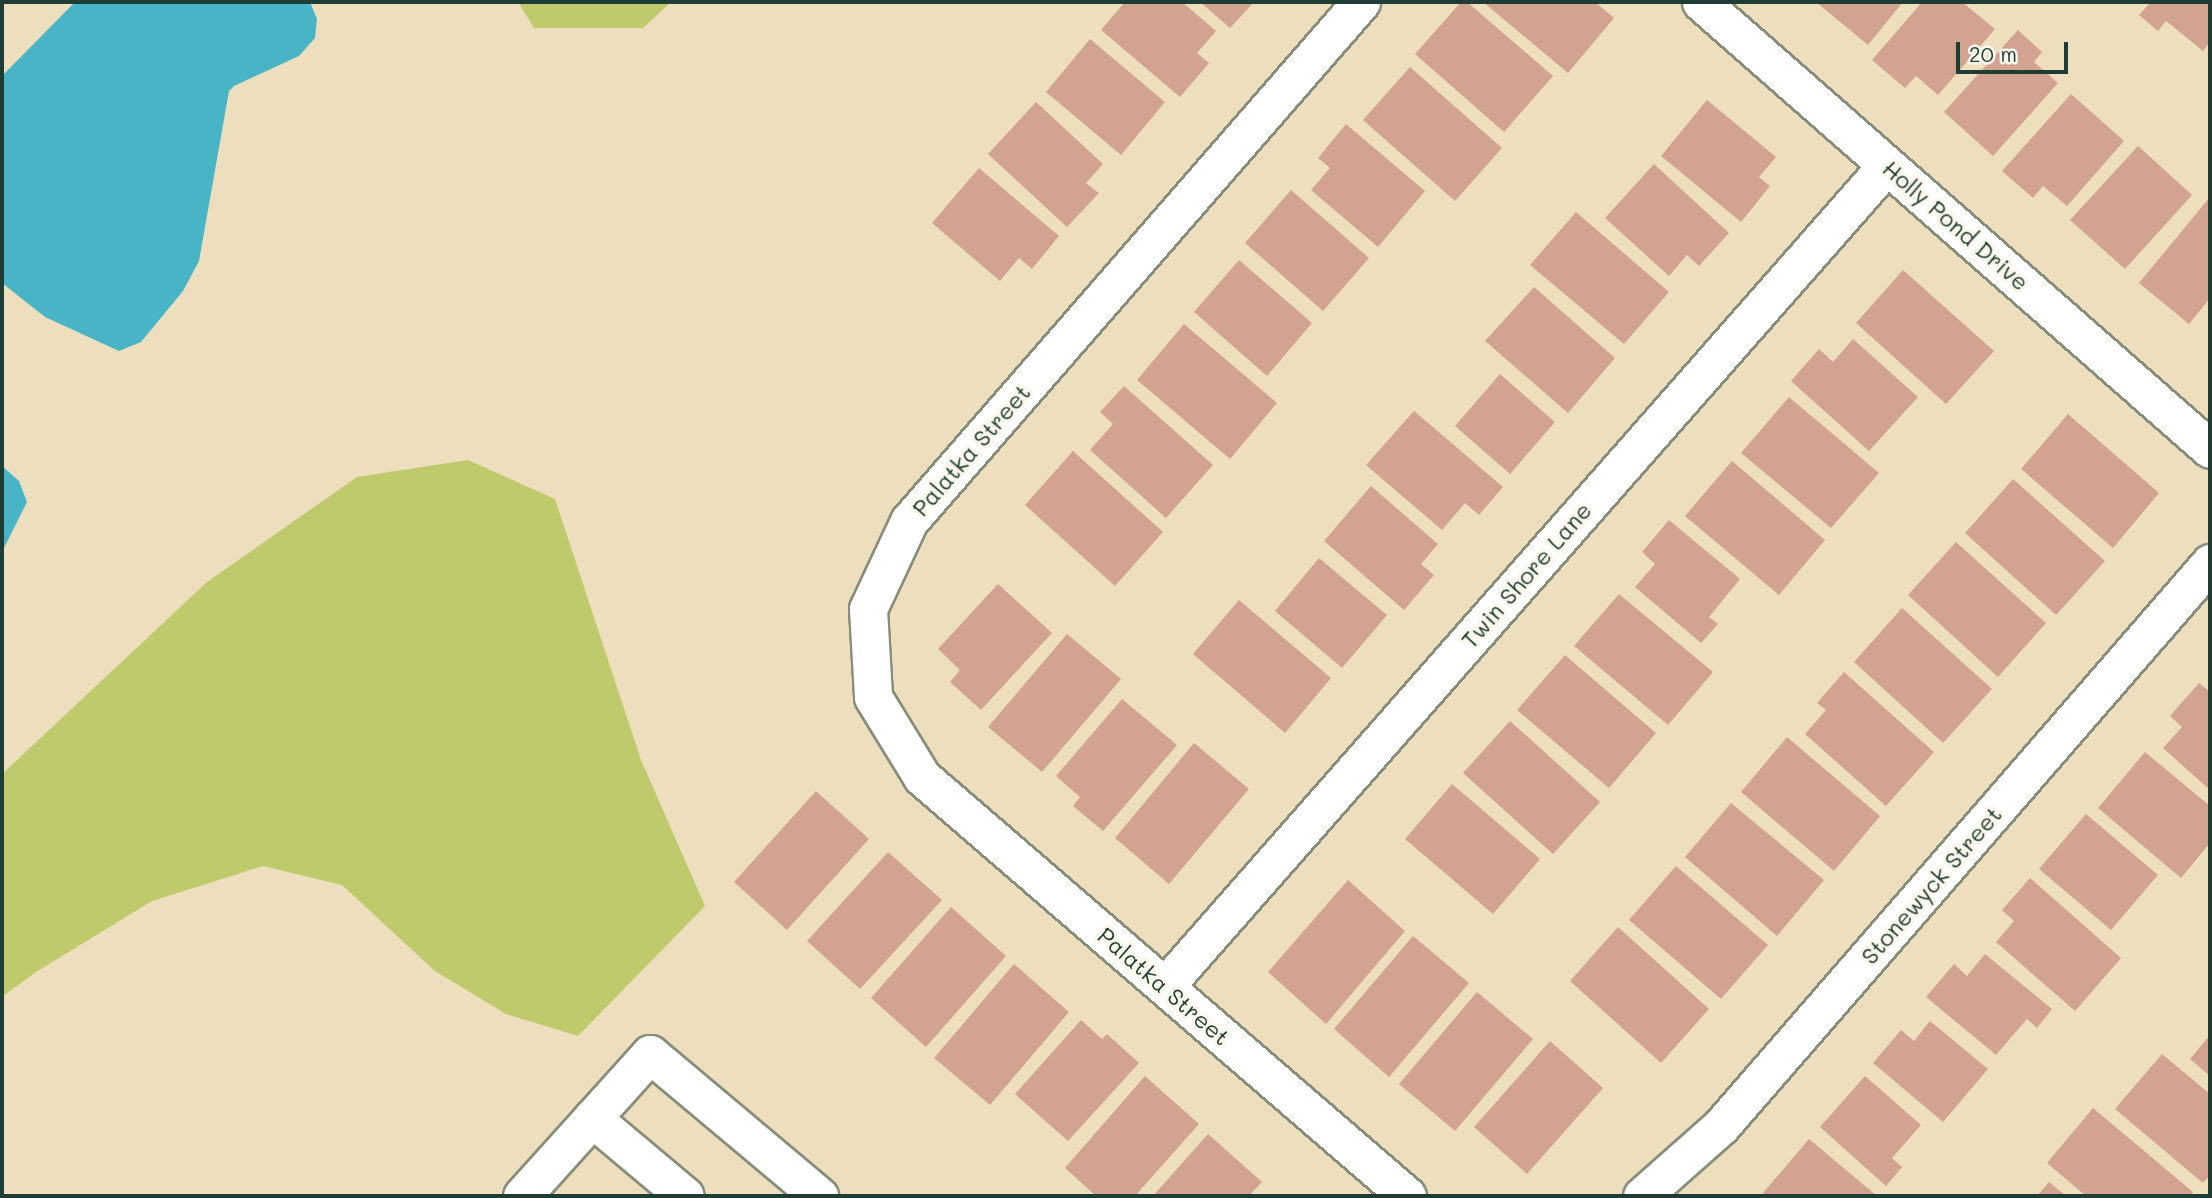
<!DOCTYPE html>
<html>
<head>
<meta charset="utf-8">
<style>
	body { margin:0 }
	#map { position:relative; width:2212px; height:1198px; overflow:hidden; background:#eddfbe; font-family:Mali,sans-serif }
	div>[style] { position:absolute }
	.green>* { inset:0; background:#beca6c }
	.water>* { inset:0; background:#48b4c6 }
	.building>* { inset:0; background:#d2a390 }
	.roads { filter:drop-shadow(2px 0 #868e79) drop-shadow(-2px 0 #868e79) drop-shadow(0 2px #868e79) drop-shadow(0 -2px #868e79) }
	.minor>* { height:37px; margin:-18.5px; padding:0 18.5px; transform-origin:18.5px; border-radius:18.5px; background:#fff }
	span { translate:-50% -50%; white-space:nowrap; text-align:center; line-height:1.15; -webkit-text-stroke:7px #fbf7ec; paint-order:stroke }
	.street-label { font-size:23px; color:#1f3d34 }
	.frame { position:absolute; inset:0; border:4px solid #1f3d34; pointer-events:none }
	.scale { position:absolute; left:1956px; top:42px; width:112px; height:32px; box-sizing:border-box; border:4px solid #1f3d34; border-top:0; padding-left:9px; font-size:21px; line-height:24px; white-space:nowrap; color:#1f3d34; -webkit-text-stroke:5px #fbf7ec; paint-order:stroke }
</style>
</head>
<body>
<div id="map">
	<div class="green">
		<i style="clip-path:polygon(518px 2px,671px 2px,643px 28px,534px 28px)"></i>
		<i style="clip-path:polygon(468px 460px,555px 499px,641px 760px,705px 906px,578px 1036px,506px 1014px,435px 971px,342px 885px,263px 866px,152px 901px,36px 972px,2px 997px,2px 774px,207px 582px,357px 477px)"></i>
	</div>
	<div class="water">
		<i style="clip-path:polygon(75px 2px,310px 2px,317px 19px,315px 38px,299px 56px,234px 86px,229px 91px,199px 261px,183px 291px,141px 342px,119px 351px,45px 317px,2px 283px,2px 76px)"></i>
		<i style="clip-path:polygon(2px 466px,19px 481px,27px 502px,2px 552px)"></i>
	</div>
	<div class="building">
		<i style="clip-path:polygon(1125px 2px,1182px 2px,1216px 31px,1197px 53px,1209px 63px,1180px 97px,1101px 30px)"></i>
		<i style="clip-path:polygon(1200px 2px,1254px 2px,1230px 28px)"></i>
		<i style="clip-path:polygon(1461px 2px,1467px 2px,1553px 76px,1504px 132px,1415px 54px)"></i>
		<i style="clip-path:polygon(1483px 2px,1595px 2px,1614px 18px,1568px 73px)"></i>
		<i style="clip-path:polygon(1816px 2px,1903px 2px,1868px 45px)"></i>
		<i style="clip-path:polygon(1922px 2px,1962px 2px,1995px 29px,1938px 95px,1916px 76px,1905px 88px,1872px 60px)"></i>
		<i style="clip-path:polygon(2151px 2px,2210px 2px,2210px 42px,2203px 51px,2166px 21px,2158px 31px,2139px 15px)"></i>
		<i style="clip-path:polygon(2018px 30px,2042px 52px,2034px 62px,2058px 83px,1993px 156px,1944px 112px)"></i>
		<i style="clip-path:polygon(1090px 39px,1165px 102px,1121px 155px,1046px 92px)"></i>
		<i style="clip-path:polygon(1410px 67px,1502px 148px,1455px 201px,1363px 120px)"></i>
		<i style="clip-path:polygon(2071px 94px,2124px 141px,2067px 206px,2043px 186px,2033px 198px,2002px 171px)"></i>
		<i style="clip-path:polygon(1707px 100px,1776px 157px,1759px 177px,1770px 186px,1741px 222px,1661px 156px)"></i>
		<i style="clip-path:polygon(1036px 102px,1103px 164px,1086px 183px,1099px 193px,1067px 227px,988px 154px)"></i>
		<i style="clip-path:polygon(1346px 124px,1425px 191px,1378px 247px,1311px 190px,1330px 168px,1318px 158px)"></i>
		<i style="clip-path:polygon(2138px 146px,2192px 195px,2125px 269px,2070px 220px)"></i>
		<i style="clip-path:polygon(1654px 164px,1729px 233px,1699px 266px,1687px 255px,1669px 276px,1605px 218px)"></i>
		<i style="clip-path:polygon(979px 168px,1059px 236px,1032px 269px,1019px 258px,1000px 281px,932px 223px)"></i>
		<i style="clip-path:polygon(1291px 190px,1369px 258px,1323px 311px,1245px 243px)"></i>
		<i style="clip-path:polygon(2210px 197px,2210px 298px,2189px 324px,2139px 283px)"></i>
		<i style="clip-path:polygon(1576px 212px,1669px 292px,1624px 344px,1530px 265px)"></i>
		<i style="clip-path:polygon(1239px 260px,1312px 323px,1267px 376px,1194px 312px)"></i>
		<i style="clip-path:polygon(1903px 270px,1994px 351px,1946px 404px,1856px 323px)"></i>
		<i style="clip-path:polygon(1534px 287px,1615px 358px,1568px 413px,1485px 341px)"></i>
		<i style="clip-path:polygon(1184px 324px,1277px 403px,1230px 459px,1137px 380px)"></i>
		<i style="clip-path:polygon(1853px 339px,1918px 397px,1869px 451px,1791px 381px,1819px 349px,1833px 362px)"></i>
		<i style="clip-path:polygon(1500px 374px,1555px 422px,1510px 474px,1455px 426px)"></i>
		<i style="clip-path:polygon(1124px 386px,1213px 465px,1166px 518px,1090px 450px,1113px 424px,1100px 412px)"></i>
		<i style="clip-path:polygon(1789px 397px,1879px 473px,1831px 528px,1741px 453px)"></i>
		<i style="clip-path:polygon(1414px 411px,1503px 487px,1479px 515px,1465px 503px,1442px 530px,1366px 465px)"></i>
		<i style="clip-path:polygon(2068px 414px,2159px 493px,2113px 548px,2021px 469px)"></i>
		<i style="clip-path:polygon(1073px 451px,1163px 532px,1115px 586px,1025px 505px)"></i>
		<i style="clip-path:polygon(1732px 461px,1825px 540px,1779px 595px,1685px 516px)"></i>
		<i style="clip-path:polygon(2013px 479px,2105px 561px,2056px 615px,1965px 533px)"></i>
		<i style="clip-path:polygon(1371px 486px,1438px 544px,1421px 564px,1434px 575px,1404px 610px,1324px 541px)"></i>
		<i style="clip-path:polygon(1669px 520px,1740px 579px,1709px 617px,1718px 624px,1701px 643px,1635px 587px,1655px 564px,1642px 552px)"></i>
		<i style="clip-path:polygon(1956px 542px,2046px 623px,1998px 677px,1908px 595px)"></i>
		<i style="clip-path:polygon(1319px 558px,1387px 615px,1342px 668px,1275px 611px)"></i>
		<i style="clip-path:polygon(998px 584px,1052px 633px,981px 710px,950px 682px,960px 670px,938px 649px)"></i>
		<i style="clip-path:polygon(1619px 594px,1713px 672px,1668px 725px,1574px 646px)"></i>
		<i style="clip-path:polygon(1239px 600px,1331px 678px,1285px 733px,1193px 654px)"></i>
		<i style="clip-path:polygon(1902px 608px,1992px 689px,1943px 743px,1854px 662px)"></i>
		<i style="clip-path:polygon(1067px 634px,1121px 679px,1042px 772px,988px 727px)"></i>
		<i style="clip-path:polygon(1565px 655px,1656px 733px,1609px 788px,1517px 710px)"></i>
		<i style="clip-path:polygon(1844px 672px,1934px 752px,1886px 806px,1805px 734px,1826px 710px,1817px 703px)"></i>
		<i style="clip-path:polygon(2199px 683px,2210px 692px,2210px 790px,2163px 748px,2182px 727px,2170px 716px)"></i>
		<i style="clip-path:polygon(1122px 699px,1177px 745px,1103px 831px,1073px 806px,1080px 797px,1056px 776px)"></i>
		<i style="clip-path:polygon(1510px 721px,1600px 802px,1553px 854px,1463px 773px)"></i>
		<i style="clip-path:polygon(1787px 737px,1880px 816px,1834px 871px,1741px 792px)"></i>
		<i style="clip-path:polygon(1194px 743px,1249px 789px,1169px 884px,1115px 838px)"></i>
		<i style="clip-path:polygon(2145px 752px,2210px 806px,2210px 843px,2181px 878px,2098px 808px)"></i>
		<i style="clip-path:polygon(1452px 784px,1540px 859px,1493px 914px,1405px 839px)"></i>
		<i style="clip-path:polygon(816px 791px,869px 839px,787px 930px,734px 882px)"></i>
		<i style="clip-path:polygon(1731px 803px,1824px 880px,1777px 936px,1685px 857px)"></i>
		<i style="clip-path:polygon(2086px 814px,2158px 875px,2111px 930px,2039px 869px)"></i>
		<i style="clip-path:polygon(888px 852px,942px 900px,860px 989px,807px 941px)"></i>
		<i style="clip-path:polygon(1676px 866px,1768px 945px,1721px 999px,1629px 920px)"></i>
		<i style="clip-path:polygon(2030px 878px,2121px 958px,2075px 1011px,1996px 942px,2014px 921px,2002px 910px)"></i>
		<i style="clip-path:polygon(1348px 880px,1405px 931px,1326px 1024px,1268px 972px)"></i>
		<i style="clip-path:polygon(951px 907px,1006px 956px,926px 1047px,871px 998px)"></i>
		<i style="clip-path:polygon(1618px 927px,1709px 1009px,1661px 1063px,1570px 981px)"></i>
		<i style="clip-path:polygon(1413px 936px,1469px 983px,1389px 1077px,1334px 1029px)"></i>
		<i style="clip-path:polygon(1985px 954px,2052px 1009px,2037px 1028px,2027px 1019px,1996px 1055px,1926px 997px,1954px 964px,1967px 976px)"></i>
		<i style="clip-path:polygon(1014px 964px,1069px 1012px,990px 1105px,934px 1058px)"></i>
		<i style="clip-path:polygon(1477px 992px,1533px 1039px,1455px 1131px,1399px 1084px)"></i>
		<i style="clip-path:polygon(1081px 1020px,1102px 1039px,1107px 1034px,1139px 1063px,1068px 1141px,1015px 1094px)"></i>
		<i style="clip-path:polygon(1930px 1021px,1988px 1069px,1943px 1122px,1873px 1063px,1901px 1030px,1914px 1041px)"></i>
		<i style="clip-path:polygon(2210px 1035px,2210px 1076px,2190px 1059px)"></i>
		<i style="clip-path:polygon(1550px 1041px,1603px 1088px,1527px 1174px,1474px 1127px)"></i>
		<i style="clip-path:polygon(2162px 1054px,2210px 1094px,2210px 1175px,2203px 1183px,2115px 1109px)"></i>
		<i style="clip-path:polygon(1145px 1076px,1199px 1124px,1135px 1196px,1096px 1196px,1065px 1168px)"></i>
		<i style="clip-path:polygon(1865px 1076px,1921px 1125px,1892px 1158px,1902px 1167px,1886px 1186px,1820px 1127px)"></i>
		<i style="clip-path:polygon(2093px 1108px,2193px 1192px,2190px 1196px,2086px 1196px,2047px 1163px)"></i>
		<i style="clip-path:polygon(1208px 1134px,1262px 1182px,1249px 1196px,1153px 1196px)"></i>
		<i style="clip-path:polygon(1809px 1139px,1877px 1196px,1766px 1196px,1763px 1193px)"></i>
		<i style="clip-path:polygon(2049px 1182px,2066px 1196px,2037px 1196px)"></i>
	</div>
	<div class="roads">
		<div class="minor">
			<i style="left:1361px;top:2px;width:688px;rotate:131.05deg"></i>
			<i style="left:909px;top:521px;width:97px;rotate:115deg"></i>
			<i style="left:868px;top:609px;width:88px;rotate:86.7deg"></i>
			<i style="left:873px;top:697px;width:94px;rotate:58.5deg"></i>
			<i style="left:922px;top:777px;width:641px;rotate:40.82deg"></i>
			<i style="left:1701px;top:2px;width:677px;rotate:41.29deg"></i>
			<i style="left:1165px;top:986px;width:1093px;rotate:-48.67deg"></i>
			<i style="left:592px;top:1118px;width:121px;rotate:40deg"></i>
			<i style="left:522px;top:1196px;width:191px;rotate:-48deg"></i>
			<i style="left:650px;top:1054px;width:221px;rotate:40deg"></i>
			<i style="left:1642px;top:1196px;width:106px;rotate:-41.5deg"></i>
			<i style="left:1721px;top:1126px;width:746px;rotate:-49.02deg"></i>
		</div>
	</div>
	<div class="street-label">
		<span style="left:1956px;top:225px;rotate:41deg">Holly Pond Drive</span>
		<span style="left:971px;top:450px;rotate:-49deg">Palatka Street</span>
		<span style="left:1526px;top:575px;rotate:-49deg">Twin Shore Lane</span>
		<span style="left:1931px;top:885px;rotate:-49deg">Stonewyck Street</span>
		<span style="left:1164px;top:986px;rotate:41deg">Palatka Street</span>
	</div>
	<div class="frame"></div>
	<div class="scale">20 m</div>
</div>
</body>
</html>
